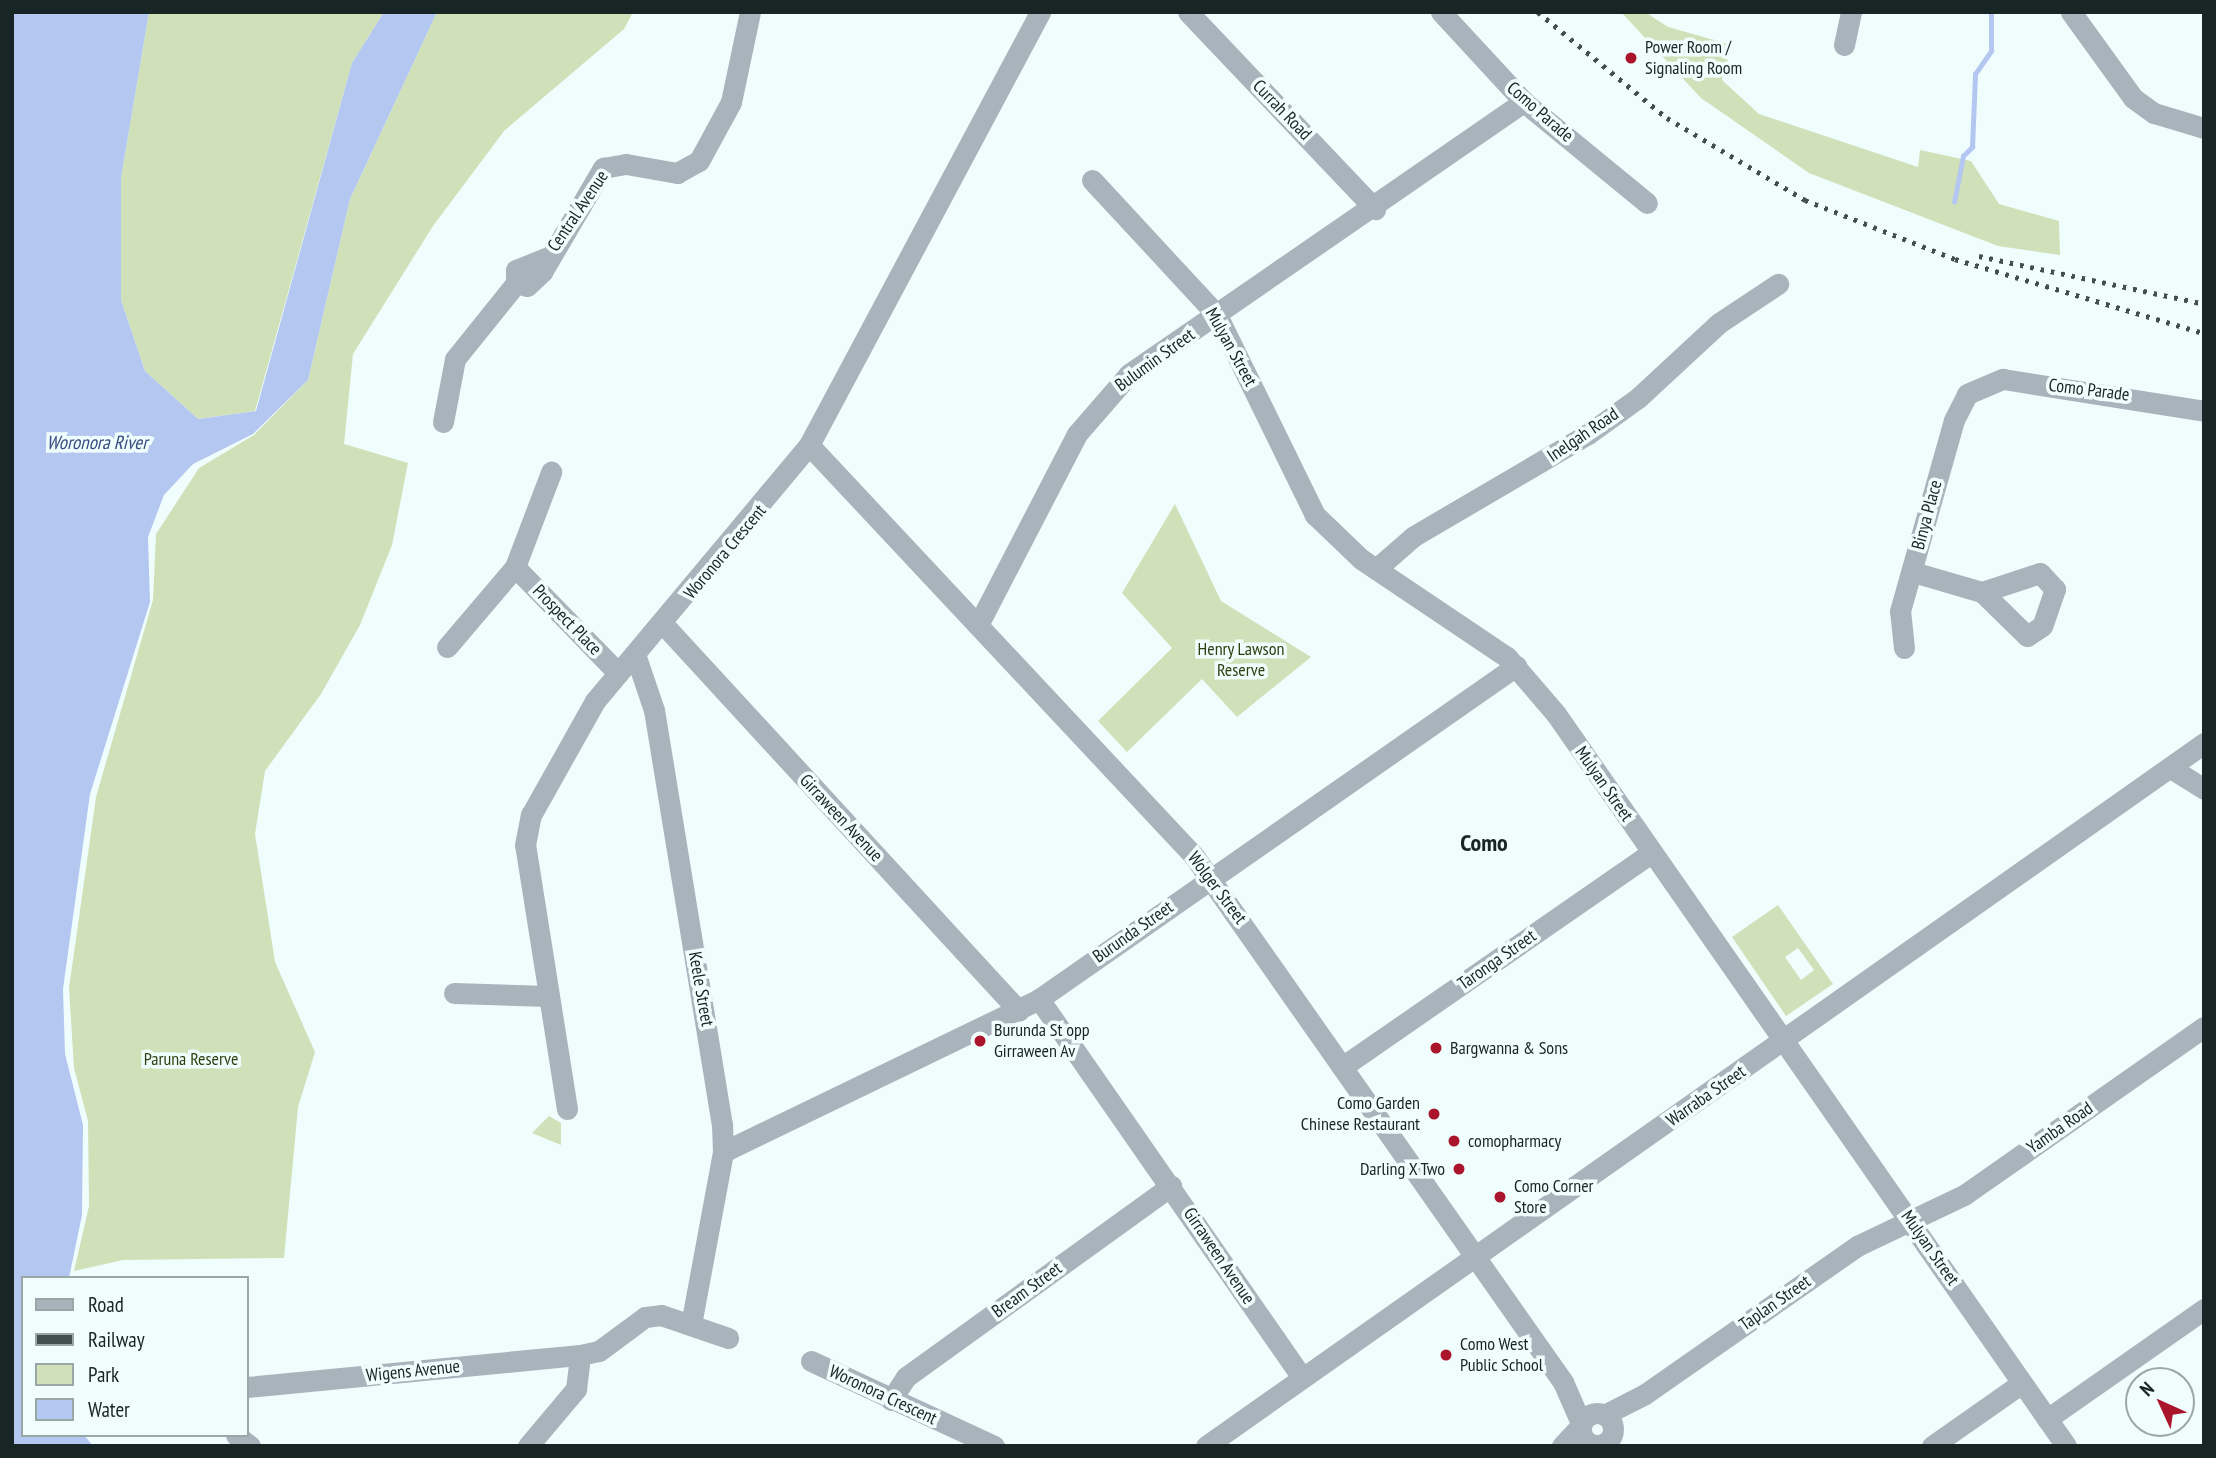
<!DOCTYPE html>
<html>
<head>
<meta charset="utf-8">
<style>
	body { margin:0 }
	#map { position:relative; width:2216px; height:1458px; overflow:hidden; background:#effefd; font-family:"PT Sans Narrow",sans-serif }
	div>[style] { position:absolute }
	.green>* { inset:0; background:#d0e0b9 }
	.water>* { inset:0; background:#b4c7f0 }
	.stream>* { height:4.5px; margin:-2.25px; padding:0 2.25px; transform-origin:2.25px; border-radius:2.25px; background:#b4c7f0 }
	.minor>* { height:21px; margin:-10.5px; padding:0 10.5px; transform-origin:10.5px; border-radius:10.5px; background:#a8b4bb }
	.minor>.ring { margin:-10.5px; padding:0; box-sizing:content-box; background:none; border:21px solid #a8b4bb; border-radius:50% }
	.rail>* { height:4.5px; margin-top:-2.25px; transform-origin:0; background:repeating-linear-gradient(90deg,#414f4f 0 3.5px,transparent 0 10.5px) }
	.dots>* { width:19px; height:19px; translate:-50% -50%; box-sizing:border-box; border:4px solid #effefd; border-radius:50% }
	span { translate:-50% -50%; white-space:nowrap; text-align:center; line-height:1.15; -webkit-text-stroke:7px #effefd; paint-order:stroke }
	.poi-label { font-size:18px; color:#172525 }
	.left { translate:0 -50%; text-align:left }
	.right { translate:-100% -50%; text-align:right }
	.street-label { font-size:18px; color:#172525 }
	.park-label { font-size:18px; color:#2f3f10 }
	.water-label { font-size:19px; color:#364b80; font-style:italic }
	.district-label { font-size:24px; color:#172525; font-weight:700 }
	.frame { position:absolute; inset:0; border:14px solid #172525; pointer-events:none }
	.legend { position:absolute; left:21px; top:1276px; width:228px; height:161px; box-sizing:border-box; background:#effefd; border:2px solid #99a7a7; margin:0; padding:9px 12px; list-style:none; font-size:21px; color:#172525 }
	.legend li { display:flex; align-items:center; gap:14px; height:35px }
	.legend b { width:35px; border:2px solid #99a7a7 }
	.north { position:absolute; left:2125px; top:1367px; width:70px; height:70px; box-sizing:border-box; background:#effefd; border:2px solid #99a7a7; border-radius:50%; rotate:315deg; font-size:19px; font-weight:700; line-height:28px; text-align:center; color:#172525 }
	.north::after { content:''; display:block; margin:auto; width:24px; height:32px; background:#ab152c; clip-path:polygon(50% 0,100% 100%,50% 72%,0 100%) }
</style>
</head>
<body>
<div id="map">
	<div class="green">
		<i style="clip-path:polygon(149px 12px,384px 12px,352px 63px,255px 411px,198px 419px,145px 371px,121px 300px,121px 178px)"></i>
		<i style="clip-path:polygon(437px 12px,633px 12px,624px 29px,504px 131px,433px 226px,353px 354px,344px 444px,408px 463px,392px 545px,360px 625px,321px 694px,265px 771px,255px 834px,275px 962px,315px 1052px,298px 1107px,284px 1258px,123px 1260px,74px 1271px,89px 1206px,88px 1121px,74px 1068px,69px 988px,96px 797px,153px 600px,156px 534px,199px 468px,254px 435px,308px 380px,350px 199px)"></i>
		<i style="clip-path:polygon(1621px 12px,1645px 12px,1668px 27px,1732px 45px,1722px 80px,1759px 114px,1918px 167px,1920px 150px,1971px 161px,1999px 204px,2059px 221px,2060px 255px,1998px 246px,1809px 173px,1701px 98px)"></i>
		<i style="clip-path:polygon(1175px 504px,1221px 601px,1311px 657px,1237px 717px,1202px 679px,1127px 752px,1098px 721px,1172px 648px,1122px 593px)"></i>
		<i style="clip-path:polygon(evenodd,1778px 905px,1833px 984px,1786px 1016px,1732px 937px,1778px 905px,1798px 948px,1814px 970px,1801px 980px,1785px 957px,1798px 948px)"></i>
		<i style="clip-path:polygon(549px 1116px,561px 1123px,561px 1145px,532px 1133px)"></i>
	</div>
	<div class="water">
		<i style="clip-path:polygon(12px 12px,149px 12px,121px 178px,121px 300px,145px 371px,198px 419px,256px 411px,352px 63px,384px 12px,437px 12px,350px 199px,308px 380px,253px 434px,193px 464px,164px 495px,148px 537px,150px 602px,90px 794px,63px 989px,65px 1054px,83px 1125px,82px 1215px,69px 1278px,23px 1278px,23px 1435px,84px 1435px,93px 1446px,12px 1446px)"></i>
	</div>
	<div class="stream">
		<i style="left:1954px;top:202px;width:47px;rotate:-78.9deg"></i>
		<i style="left:1963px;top:156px;width:13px;rotate:-45deg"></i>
		<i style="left:1972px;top:147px;width:73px;rotate:-87.6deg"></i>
		<i style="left:1975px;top:74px;width:28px;rotate:-55deg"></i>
		<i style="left:1991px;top:51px;width:39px;rotate:-90deg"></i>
	</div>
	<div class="minor">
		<i style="left:1188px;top:12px;width:272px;rotate:46.5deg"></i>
		<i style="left:1441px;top:12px;width:122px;rotate:47.3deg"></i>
		<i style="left:1524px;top:102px;width:159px;rotate:39.4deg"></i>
		<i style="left:2071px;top:12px;width:106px;rotate:54.2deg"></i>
		<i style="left:2133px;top:98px;width:26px;rotate:36deg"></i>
		<i style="left:2154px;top:113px;width:52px;rotate:16.7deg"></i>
		<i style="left:1844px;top:45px;width:34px;rotate:-78deg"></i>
		<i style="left:1092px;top:180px;width:184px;rotate:47.2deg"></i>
		<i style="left:1217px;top:315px;width:223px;rotate:63.9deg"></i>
		<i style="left:1315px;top:515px;width:64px;rotate:43.7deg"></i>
		<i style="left:1361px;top:559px;width:176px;rotate:33.9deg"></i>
		<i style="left:1507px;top:657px;width:75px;rotate:49.3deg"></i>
		<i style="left:1556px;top:714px;width:892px;rotate:55.13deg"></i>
		<i style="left:516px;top:283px;width:11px;rotate:15deg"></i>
		<i style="left:527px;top:286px;width:21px;rotate:-43deg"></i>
		<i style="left:542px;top:272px;width:121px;rotate:-59.6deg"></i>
		<i style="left:603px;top:168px;width:23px;rotate:-10deg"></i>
		<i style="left:626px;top:164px;width:52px;rotate:10deg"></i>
		<i style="left:677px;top:173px;width:25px;rotate:-29deg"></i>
		<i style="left:699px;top:161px;width:67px;rotate:-61.5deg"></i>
		<i style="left:731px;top:102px;width:92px;rotate:-78.1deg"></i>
		<i style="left:443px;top:422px;width:64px;rotate:-79.2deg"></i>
		<i style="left:455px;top:359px;width:97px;rotate:-51.2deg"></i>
		<i style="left:516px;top:283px;width:13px;rotate:-90deg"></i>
		<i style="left:516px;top:270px;width:32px;rotate:-22deg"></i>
		<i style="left:809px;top:445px;width:563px;rotate:46.87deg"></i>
		<i style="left:1194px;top:856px;width:643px;rotate:54.95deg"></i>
		<i style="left:1563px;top:1382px;width:45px;rotate:66.3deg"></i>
		<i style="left:515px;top:567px;width:148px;rotate:45.8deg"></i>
		<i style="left:1376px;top:569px;width:50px;rotate:-41deg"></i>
		<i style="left:1414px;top:536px;width:202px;rotate:-30.4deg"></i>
		<i style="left:1588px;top:434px;width:62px;rotate:-35.8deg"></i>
		<i style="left:1638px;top:398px;width:110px;rotate:-42.8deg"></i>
		<i style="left:1719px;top:323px;width:71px;rotate:-33.5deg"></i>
		<i style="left:1913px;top:572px;width:72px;rotate:16.2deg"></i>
		<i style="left:1982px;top:592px;width:61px;rotate:-18.1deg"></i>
		<i style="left:2040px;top:573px;width:22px;rotate:47deg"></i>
		<i style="left:2055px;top:589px;width:39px;rotate:109deg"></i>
		<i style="left:2042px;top:626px;width:18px;rotate:146deg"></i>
		<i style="left:2027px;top:636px;width:63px;rotate:-135.6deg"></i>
		<i style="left:664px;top:625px;width:524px;rotate:47.4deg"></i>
		<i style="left:978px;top:625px;width:215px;rotate:-62.6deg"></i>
		<i style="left:1077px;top:434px;width:79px;rotate:-49.1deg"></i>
		<i style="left:1129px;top:374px;width:480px;rotate:-34.6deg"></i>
		<i style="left:447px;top:647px;width:105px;rotate:-49.6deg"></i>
		<i style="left:515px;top:567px;width:102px;rotate:-69.2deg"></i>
		<i style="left:1904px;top:648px;width:37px;rotate:-96deg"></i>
		<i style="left:1900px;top:611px;width:198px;rotate:-74.2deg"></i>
		<i style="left:1954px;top:420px;width:29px;rotate:-63deg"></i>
		<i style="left:1967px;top:394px;width:39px;rotate:-23deg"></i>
		<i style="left:2003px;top:379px;width:204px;rotate:9deg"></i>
		<i style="left:635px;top:654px;width:59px;rotate:71.3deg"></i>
		<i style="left:654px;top:710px;width:420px;rotate:80.7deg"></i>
		<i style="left:722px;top:1124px;width:28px;rotate:88deg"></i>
		<i style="left:723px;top:1152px;width:176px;rotate:100.5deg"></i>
		<i style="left:2174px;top:770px;width:36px;rotate:32deg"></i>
		<i style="left:454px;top:993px;width:94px;rotate:1.8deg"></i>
		<i style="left:1039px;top:999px;width:459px;rotate:55.2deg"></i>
		<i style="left:1342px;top:1067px;width:376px;rotate:-34.7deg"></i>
		<i style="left:567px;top:1109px;width:267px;rotate:-99deg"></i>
		<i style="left:525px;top:845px;width:31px;rotate:-79deg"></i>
		<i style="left:531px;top:815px;width:131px;rotate:-60.7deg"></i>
		<i style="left:595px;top:701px;width:334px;rotate:-50.1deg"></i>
		<i style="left:809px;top:445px;width:491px;rotate:-61.9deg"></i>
		<i style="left:723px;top:1152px;width:351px;rotate:-25.8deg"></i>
		<i style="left:1039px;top:999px;width:582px;rotate:-34.92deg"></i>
		<i style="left:811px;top:1361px;width:202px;rotate:24.9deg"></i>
		<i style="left:247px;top:1387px;width:335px;rotate:-5.5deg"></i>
		<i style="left:891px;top:1400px;width:27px;rotate:-57deg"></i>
		<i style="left:906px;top:1377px;width:327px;rotate:-35.8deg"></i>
		<i class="ring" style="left:1581px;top:1413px;width:11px;height:11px"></i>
		<i style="left:1604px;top:1415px;width:46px;rotate:-27.1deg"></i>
		<i style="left:1645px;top:1394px;width:259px;rotate:-34.9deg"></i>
		<i style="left:1857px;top:1246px;width:119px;rotate:-25.5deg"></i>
		<i style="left:1964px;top:1195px;width:293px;rotate:-35deg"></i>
		<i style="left:2047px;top:1419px;width:192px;rotate:-35deg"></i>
		<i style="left:236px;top:1435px;width:18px;rotate:38deg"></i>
		<i style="left:528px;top:1446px;width:75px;rotate:-49.9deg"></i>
		<i style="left:576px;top:1389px;width:34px;rotate:-83deg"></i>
		<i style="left:580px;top:1355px;width:19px;rotate:-12deg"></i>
		<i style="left:599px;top:1351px;width:57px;rotate:-36.5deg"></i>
		<i style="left:645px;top:1317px;width:16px;rotate:-7deg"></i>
		<i style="left:661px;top:1315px;width:71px;rotate:18.9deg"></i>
		<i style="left:1206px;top:1446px;width:1221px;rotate:-35.16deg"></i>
		<i style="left:1562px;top:1446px;width:26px;rotate:-47deg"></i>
		<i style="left:1932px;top:1446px;width:110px;rotate:-35deg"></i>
	</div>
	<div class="rail">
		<i style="left:1538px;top:12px;width:167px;rotate:39.4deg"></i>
		<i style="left:1667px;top:118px;width:161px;rotate:30.7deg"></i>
		<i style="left:1805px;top:200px;width:161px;rotate:21.5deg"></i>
		<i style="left:1955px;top:259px;width:260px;rotate:16.6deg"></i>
		<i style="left:1979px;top:256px;width:230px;rotate:12deg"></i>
	</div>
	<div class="dots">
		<i style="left:1631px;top:58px;background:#ab152c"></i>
		<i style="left:980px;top:1041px;background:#ab152c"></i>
		<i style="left:1436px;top:1048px;background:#ab152c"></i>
		<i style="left:1434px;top:1114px;background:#ab152c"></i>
		<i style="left:1454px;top:1141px;background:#ab152c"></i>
		<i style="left:1459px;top:1169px;background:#ab152c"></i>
		<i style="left:1500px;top:1197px;background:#ab152c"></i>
		<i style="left:1446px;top:1355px;background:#ab152c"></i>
	</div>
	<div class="poi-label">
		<span class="left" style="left:1645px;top:58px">Power Room /<br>Signaling Room</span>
		<span class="left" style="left:994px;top:1041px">Burunda St opp<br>Girraween Av</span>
		<span class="left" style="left:1450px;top:1048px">Bargwanna &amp; Sons</span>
		<span class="right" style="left:1420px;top:1114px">Como Garden<br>Chinese Restaurant</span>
		<span class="left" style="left:1468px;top:1141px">comopharmacy</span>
		<span class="right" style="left:1445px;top:1169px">Darling X Two</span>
		<span class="left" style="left:1514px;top:1197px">Como Corner<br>Store</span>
		<span class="left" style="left:1460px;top:1355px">Como West<br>Public School</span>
	</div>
	<div class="street-label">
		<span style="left:1282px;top:110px;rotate:46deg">Currah Road</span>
		<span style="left:1540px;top:112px;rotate:41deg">Como Parade</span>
		<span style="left:578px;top:211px;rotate:-56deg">Central Avenue</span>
		<span style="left:1231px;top:347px;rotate:61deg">Mulyan Street</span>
		<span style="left:1155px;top:360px;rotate:-36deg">Bulumin Street</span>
		<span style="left:2089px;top:390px;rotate:7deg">Como Parade</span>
		<span style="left:1583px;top:435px;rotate:-34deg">Inelgah Road</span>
		<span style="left:1927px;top:515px;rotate:-75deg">Binya Place</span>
		<span style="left:725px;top:552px;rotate:-50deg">Woronora Crescent</span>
		<span style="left:567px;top:620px;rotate:46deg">Prospect Place</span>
		<span style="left:1604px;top:784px;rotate:55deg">Mulyan Street</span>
		<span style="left:841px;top:818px;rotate:47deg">Girraween Avenue</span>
		<span style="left:1217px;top:888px;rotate:53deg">Wolger Street</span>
		<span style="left:1133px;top:932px;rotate:-35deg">Burunda Street</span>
		<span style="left:1497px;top:960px;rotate:-35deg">Taronga Street</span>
		<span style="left:701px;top:989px;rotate:80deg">Keele Street</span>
		<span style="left:1706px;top:1096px;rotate:-35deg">Warraba Street</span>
		<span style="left:2060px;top:1128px;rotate:-35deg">Yamba Road</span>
		<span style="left:1930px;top:1248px;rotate:55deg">Mulyan Street</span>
		<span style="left:1219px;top:1256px;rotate:56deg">Girraween Avenue</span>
		<span style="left:1027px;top:1290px;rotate:-36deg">Bream Street</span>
		<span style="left:1775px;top:1303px;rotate:-35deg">Taplan Street</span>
		<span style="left:413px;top:1371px;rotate:-6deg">Wigens Avenue</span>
		<span style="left:883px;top:1395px;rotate:25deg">Woronora Crescent</span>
	</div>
	<div class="park-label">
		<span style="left:1241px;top:660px">Henry Lawson<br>Reserve</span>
		<span style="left:191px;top:1059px">Paruna Reserve</span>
	</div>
	<div class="water-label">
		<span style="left:97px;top:443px">Woronora River</span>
	</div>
	<div class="district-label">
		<span style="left:1484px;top:843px">Como</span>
	</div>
	<div class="frame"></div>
	<ul class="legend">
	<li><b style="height:9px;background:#a8b4bb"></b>Road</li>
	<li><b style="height:9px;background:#414f4f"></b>Railway</li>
	<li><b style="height:19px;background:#d0e0b9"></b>Park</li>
	<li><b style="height:19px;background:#b4c7f0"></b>Water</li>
	</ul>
	<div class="north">N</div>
</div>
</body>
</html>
